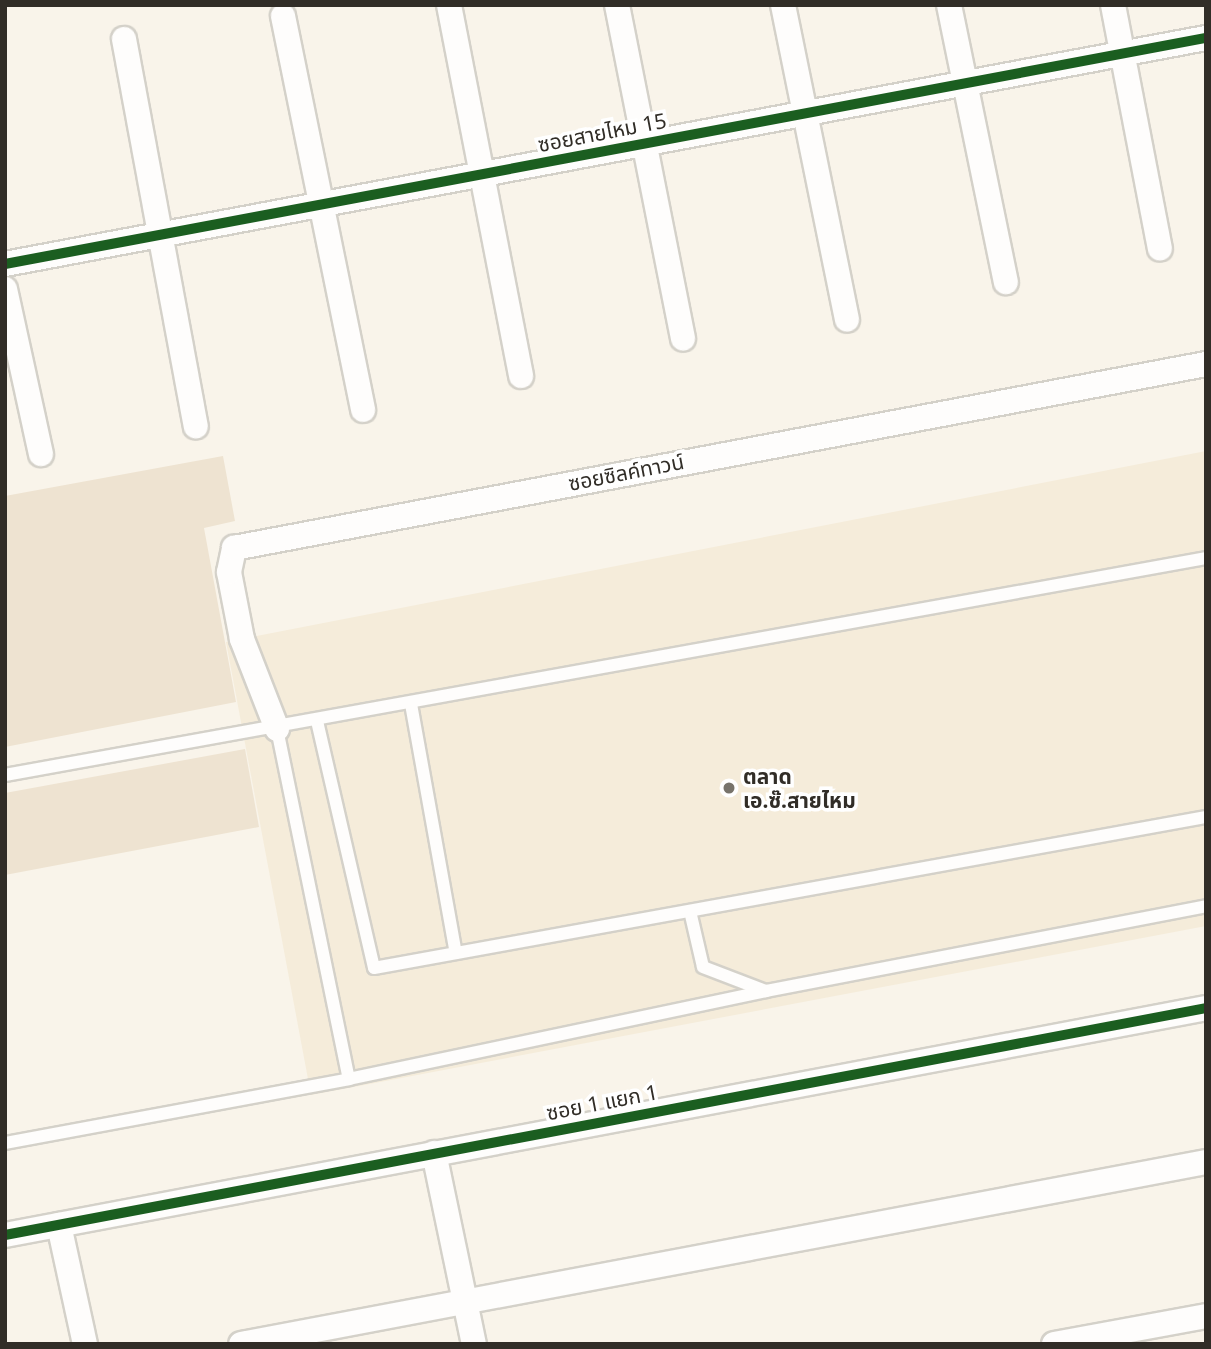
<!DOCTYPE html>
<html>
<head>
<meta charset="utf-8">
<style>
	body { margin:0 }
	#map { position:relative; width:1211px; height:1349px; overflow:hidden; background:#f9f4ea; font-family:"Noto Sans","Noto Sans Thai",sans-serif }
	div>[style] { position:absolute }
	.built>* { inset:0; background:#f5ecda }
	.green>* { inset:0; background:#eee3d1 }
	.roads { filter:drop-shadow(2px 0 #d4d1c9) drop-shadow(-2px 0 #d4d1c9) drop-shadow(0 2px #d4d1c9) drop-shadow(0 -2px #d4d1c9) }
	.service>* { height:12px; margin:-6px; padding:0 6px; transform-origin:6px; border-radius:6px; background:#fefdfc }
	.minor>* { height:24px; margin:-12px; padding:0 12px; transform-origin:12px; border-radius:12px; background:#fefdfc }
	.cycleway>* { height:10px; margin:-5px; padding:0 5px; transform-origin:5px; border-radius:5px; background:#1b5e20 }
	.dots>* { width:19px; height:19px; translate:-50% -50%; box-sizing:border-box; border:4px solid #fff; border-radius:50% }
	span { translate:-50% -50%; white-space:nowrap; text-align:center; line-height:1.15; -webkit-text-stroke:7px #fff; paint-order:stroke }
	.street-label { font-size:21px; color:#312d27 }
	.poi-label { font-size:21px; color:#312d27; font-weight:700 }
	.left { translate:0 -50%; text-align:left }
	.frame { position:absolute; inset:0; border:7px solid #312d27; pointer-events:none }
</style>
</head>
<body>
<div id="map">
	<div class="built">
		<i style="clip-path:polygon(1206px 451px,1206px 926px,311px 1095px,226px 642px)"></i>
	</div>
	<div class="green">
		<i style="clip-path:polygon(223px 456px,235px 521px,204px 528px,236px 702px,5px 747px,5px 496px)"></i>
		<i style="clip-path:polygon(245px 749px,259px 827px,5px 875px,5px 793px)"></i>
	</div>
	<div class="roads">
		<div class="service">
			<i style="left:411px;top:704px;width:253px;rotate:79.8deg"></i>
			<i style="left:317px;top:721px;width:253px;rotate:77deg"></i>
			<i style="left:374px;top:968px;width:846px;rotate:-10.29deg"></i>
			<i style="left:277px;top:729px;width:357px;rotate:78.4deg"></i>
			<i style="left:5px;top:775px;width:1220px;rotate:-10.24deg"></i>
			<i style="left:690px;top:911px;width:57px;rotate:76.9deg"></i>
			<i style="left:703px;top:967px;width:67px;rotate:20.9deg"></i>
			<i style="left:5px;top:1143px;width:350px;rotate:-10.5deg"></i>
			<i style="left:349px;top:1079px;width:426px;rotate:-11.9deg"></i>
			<i style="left:766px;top:991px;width:448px;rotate:-10.9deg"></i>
		</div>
		<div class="minor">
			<i style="left:449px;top:5px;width:378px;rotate:79deg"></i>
			<i style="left:617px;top:5px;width:340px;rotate:78.8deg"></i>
			<i style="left:783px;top:5px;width:321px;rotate:78.5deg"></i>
			<i style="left:949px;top:5px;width:283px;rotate:78.4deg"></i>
			<i style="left:1113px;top:5px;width:248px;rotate:79.1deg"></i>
			<i style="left:283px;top:16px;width:402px;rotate:78.5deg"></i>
			<i style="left:124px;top:39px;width:394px;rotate:79.5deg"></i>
			<i style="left:5px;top:264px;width:1222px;rotate:-10.66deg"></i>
			<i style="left:5px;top:289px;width:169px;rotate:77.7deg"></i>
			<i style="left:277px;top:729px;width:97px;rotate:-111.3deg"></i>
			<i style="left:242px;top:639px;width:68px;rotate:-101deg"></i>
			<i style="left:229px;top:572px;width:25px;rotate:-78deg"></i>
			<i style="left:234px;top:548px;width:989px;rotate:-10.72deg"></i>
			<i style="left:434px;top:1153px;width:195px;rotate:78.2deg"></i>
			<i style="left:59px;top:1225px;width:122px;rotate:77.7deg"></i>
			<i style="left:5px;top:1235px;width:1222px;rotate:-10.7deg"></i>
			<i style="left:241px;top:1344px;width:982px;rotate:-10.68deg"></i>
			<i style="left:1054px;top:1344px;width:155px;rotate:-10.4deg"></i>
		</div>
	</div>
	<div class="cycleway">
		<i style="left:5px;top:264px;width:1222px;rotate:-10.66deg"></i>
		<i style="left:5px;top:1235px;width:1222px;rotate:-10.7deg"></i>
	</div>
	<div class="dots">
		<i style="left:729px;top:788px;background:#77736b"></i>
	</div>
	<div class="street-label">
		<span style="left:602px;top:132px;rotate:-11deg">ซอยสายไหม 15</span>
		<span style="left:626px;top:472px;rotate:-11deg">ซอยซิลค์ทาวน์</span>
		<span style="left:602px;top:1102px;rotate:-11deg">ซอย 1 แยก 1</span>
	</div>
	<div class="poi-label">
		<span class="left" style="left:743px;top:788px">ตลาด<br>เอ.ซ๊.สายไหม</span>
	</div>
	<div class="frame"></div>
</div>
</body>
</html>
